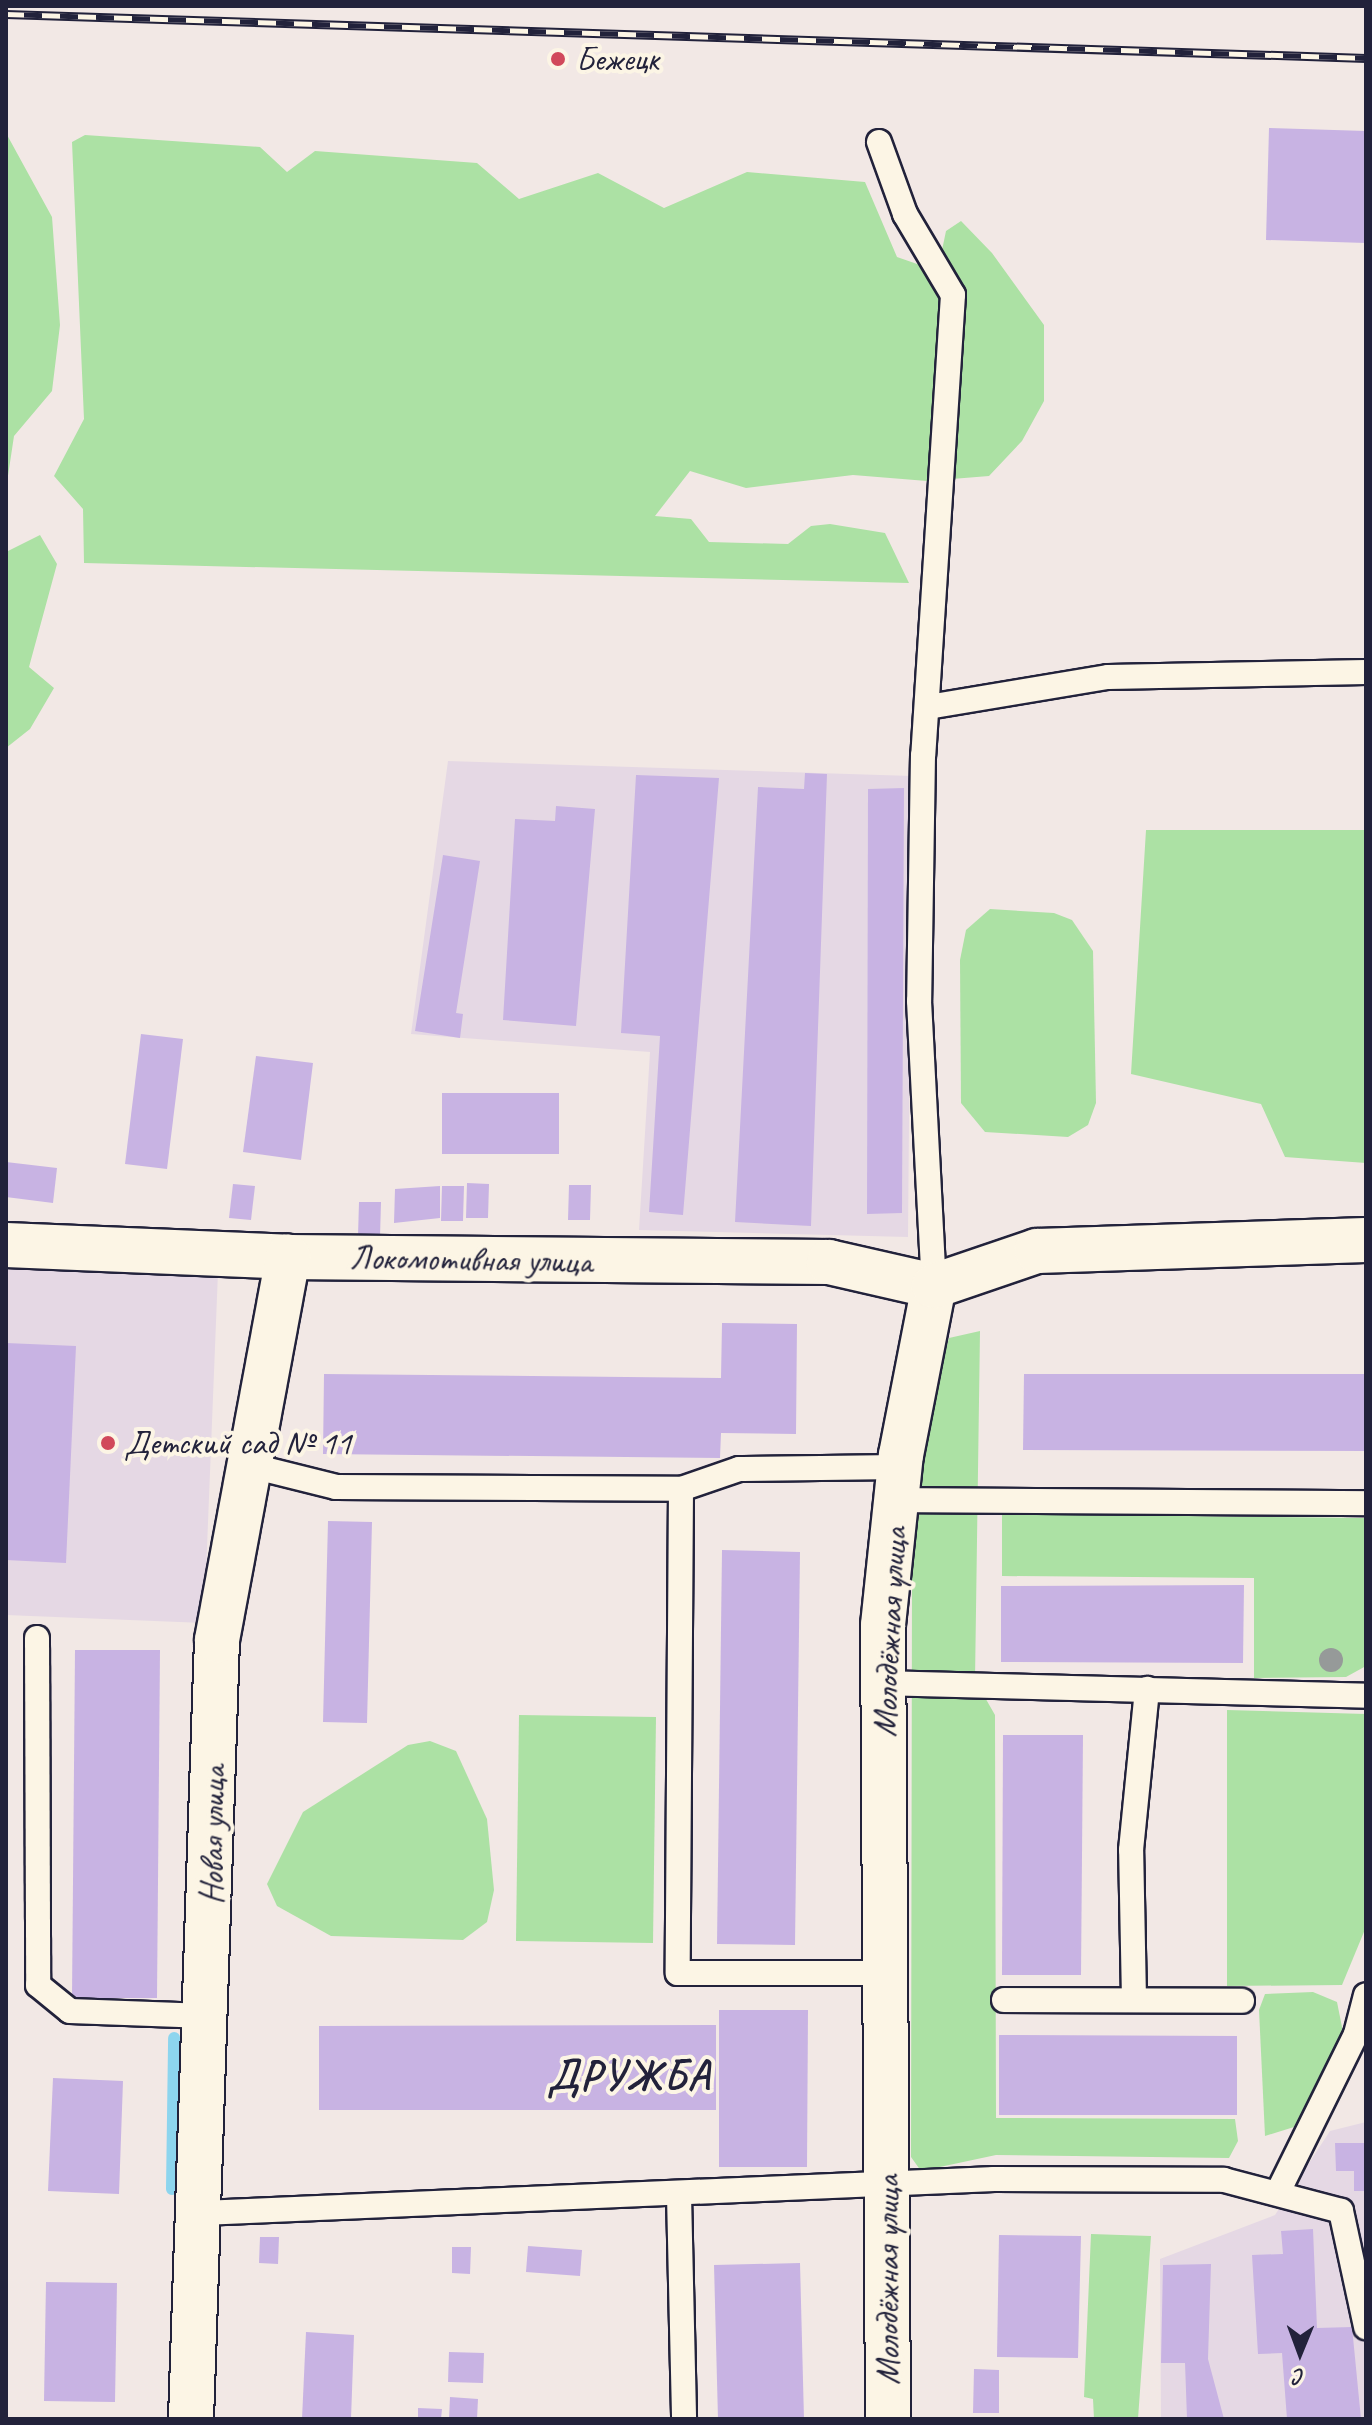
<!DOCTYPE html>
<html>
<head>
<meta charset="utf-8">
<style>
	body { margin:0 }
	#map { position:relative; width:1372px; height:2425px; overflow:hidden; background:#f2e8e5; font-family:Caveat,sans-serif }
	div>[style] { position:absolute }
	.built>* { inset:0; background:#e5d8e4 }
	.green>* { inset:0; background:#ace1a4 }
	.stream>* { height:12px; margin:-6px; padding:0 6px; transform-origin:6px; border-radius:6px; background:#8dd5ee }
	.building>* { inset:0; background:#c8b3e3 }
	.roads { filter:drop-shadow(2px 0 #22223b) drop-shadow(-2px 0 #22223b) drop-shadow(0 2px #22223b) drop-shadow(0 -2px #22223b) }
	.service>* { height:24px; margin:-12px; padding:0 12px; transform-origin:12px; border-radius:12px; background:#fcf5e5 }
	.minor>* { height:44px; margin:-22px; padding:0 22px; transform-origin:22px; border-radius:22px; background:#fcf5e5 }
	.tertiary>* { height:44px; margin:-22px; padding:0 22px; transform-origin:22px; border-radius:22px; background:#fcf5e5 }
	.rail>* { height:9px; margin-top:-4.5px; transform-origin:0; background:repeating-linear-gradient(90deg,#fcf5e5 0 18px,#22223b 0 36px); box-sizing:border-box; border-block:2px solid #22223b }
	.trees>* { width:24px; height:24px; margin:-12px; border-radius:50%; background:#969a99 }
	.dots>* { width:22px; height:22px; translate:-50% -50%; box-sizing:border-box; border:4px solid #fcf5e5; border-radius:50% }
	span { translate:-50% -50%; white-space:nowrap; text-align:center; line-height:1.15; -webkit-text-stroke:8px #fcf5e5; paint-order:stroke }
	.poi-label { font-size:34px; color:#22223b }
	.left { translate:0 -50%; text-align:left }
	.street-label { font-size:34px; color:#22223b }
	.district-label { font-size:42px; color:#22223b; font-weight:700; letter-spacing:2px }
	.frame { position:absolute; inset:0; border:8px solid #22223b; pointer-events:none }
	.north { position:absolute; left:1260px; top:2313px; width:80px; height:80px; -webkit-text-stroke:6px #fcf5e5; paint-order:stroke; rotate:181deg; font-size:22px; font-weight:700; line-height:32px; text-align:center; color:#22223b }
	.north::after { content:''; display:block; margin:auto; width:28px; height:36px; background:#22223b; clip-path:polygon(50% 0,100% 100%,50% 72%,0 100%) }
</style>
</head>
<body>
<div id="map">
	<div class="built">
		<i style="clip-path:polygon(448px 761px,912px 776px,908px 1237px,639px 1230px,650px 1052px,411px 1034px)"></i>
		<i style="clip-path:polygon(6px 1262px,218px 1272px,204px 1623px,6px 1615px)"></i>
		<i style="clip-path:polygon(1366px 2122px,1366px 2419px,1161px 2419px,1160px 2259px,1275px 2215px,1330px 2131px)"></i>
	</div>
	<div class="green">
		<i style="clip-path:polygon(6px 133px,52px 217px,60px 325px,52px 391px,14px 436px,6px 489px)"></i>
		<i style="clip-path:polygon(85px 135px,260px 147px,287px 172px,315px 151px,477px 163px,519px 199px,598px 173px,664px 208px,747px 172px,865px 182px,897px 257px,920px 265px,941px 255px,946px 231px,961px 221px,992px 253px,1044px 325px,1044px 401px,1022px 441px,989px 476px,927px 481px,853px 475px,746px 488px,690px 471px,655px 516px,691px 519px,709px 542px,788px 544px,811px 526px,830px 524px,885px 533px,909px 583px,84px 563px,83px 509px,54px 476px,84px 419px,72px 142px)"></i>
		<i style="clip-path:polygon(40px 535px,57px 564px,29px 667px,54px 688px,30px 729px,6px 748px,6px 552px)"></i>
		<i style="clip-path:polygon(1146px 830px,1366px 830px,1366px 1163px,1285px 1157px,1261px 1104px,1131px 1074px)"></i>
		<i style="clip-path:polygon(990px 909px,1054px 913px,1072px 920px,1093px 951px,1096px 1103px,1088px 1125px,1068px 1137px,985px 1132px,961px 1103px,960px 960px,966px 930px)"></i>
		<i style="clip-path:polygon(980px 1331px,975px 1680px,995px 1715px,996px 2118px,1235px 2119px,1238px 2141px,1229px 2158px,996px 2155px,921px 2171px,911px 2157px,912px 1572px,920px 1449px,949px 1338px)"></i>
		<i style="clip-path:polygon(1002px 1514px,1366px 1518px,1366px 1666px,1346px 1677px,1254px 1678px,1254px 1578px,1002px 1576px)"></i>
		<i style="clip-path:polygon(1227px 1710px,1366px 1714px,1366px 1927px,1342px 1985px,1227px 1986px)"></i>
		<i style="clip-path:polygon(519px 1715px,656px 1717px,653px 1943px,516px 1941px)"></i>
		<i style="clip-path:polygon(430px 1741px,456px 1751px,487px 1819px,494px 1890px,487px 1922px,463px 1940px,331px 1936px,277px 1906px,267px 1884px,303px 1812px,408px 1745px)"></i>
		<i style="clip-path:polygon(1313px 1992px,1337px 2002px,1343px 2032px,1294px 2127px,1265px 2136px,1259px 2010px,1265px 1994px)"></i>
		<i style="clip-path:polygon(1091px 2234px,1151px 2236px,1138px 2419px,1094px 2419px,1093px 2399px,1084px 2397px)"></i>
	</div>
	<div class="stream">
		<i style="left:172px;top:2189px;width:151px;rotate:-89.2deg"></i>
	</div>
	<div class="building">
		<i style="clip-path:polygon(1269px 128px,1366px 131px,1366px 243px,1266px 240px)"></i>
		<i style="clip-path:polygon(805px 773px,827px 774px,811px 1226px,735px 1222px,758px 787px,804px 789px)"></i>
		<i style="clip-path:polygon(636px 775px,719px 778px,683px 1215px,649px 1212px,660px 1036px,621px 1033px)"></i>
		<i style="clip-path:polygon(904px 788px,902px 1213px,867px 1214px,868px 789px)"></i>
		<i style="clip-path:polygon(556px 806px,595px 809px,576px 1026px,503px 1020px,515px 819px,555px 821px)"></i>
		<i style="clip-path:polygon(443px 855px,480px 861px,456px 1013px,463px 1014px,460px 1038px,415px 1031px)"></i>
		<i style="clip-path:polygon(141px 1034px,183px 1039px,167px 1169px,125px 1164px)"></i>
		<i style="clip-path:polygon(256px 1056px,313px 1063px,301px 1160px,243px 1152px)"></i>
		<i style="clip-path:polygon(442px 1093px,559px 1093px,559px 1154px,442px 1154px)"></i>
		<i style="clip-path:polygon(6px 1162px,57px 1168px,53px 1203px,6px 1197px)"></i>
		<i style="clip-path:polygon(467px 1183px,489px 1184px,488px 1218px,466px 1218px)"></i>
		<i style="clip-path:polygon(233px 1184px,255px 1186px,251px 1220px,229px 1218px)"></i>
		<i style="clip-path:polygon(569px 1185px,591px 1185px,590px 1220px,568px 1220px)"></i>
		<i style="clip-path:polygon(440px 1186px,440px 1218px,394px 1223px,395px 1189px)"></i>
		<i style="clip-path:polygon(442px 1186px,464px 1186px,463px 1221px,441px 1221px)"></i>
		<i style="clip-path:polygon(359px 1202px,381px 1202px,380px 1237px,358px 1236px)"></i>
		<i style="clip-path:polygon(722px 1323px,797px 1324px,796px 1434px,721px 1433px,720px 1458px,323px 1454px,324px 1374px,721px 1378px)"></i>
		<i style="clip-path:polygon(6px 1343px,76px 1346px,66px 1563px,6px 1560px)"></i>
		<i style="clip-path:polygon(1024px 1374px,1366px 1374px,1366px 1451px,1023px 1450px)"></i>
		<i style="clip-path:polygon(328px 1521px,372px 1522px,367px 1723px,323px 1722px)"></i>
		<i style="clip-path:polygon(722px 1550px,800px 1552px,795px 1945px,717px 1944px)"></i>
		<i style="clip-path:polygon(1244px 1585px,1243px 1663px,1001px 1662px,1001px 1586px)"></i>
		<i style="clip-path:polygon(75px 1650px,160px 1650px,157px 1998px,72px 1998px)"></i>
		<i style="clip-path:polygon(1003px 1735px,1083px 1735px,1081px 1975px,1002px 1975px)"></i>
		<i style="clip-path:polygon(719px 2010px,808px 2010px,807px 2167px,719px 2167px)"></i>
		<i style="clip-path:polygon(716px 2025px,716px 2110px,319px 2110px,319px 2026px)"></i>
		<i style="clip-path:polygon(999px 2035px,1237px 2036px,1237px 2115px,999px 2115px)"></i>
		<i style="clip-path:polygon(53px 2078px,123px 2081px,119px 2194px,48px 2191px)"></i>
		<i style="clip-path:polygon(1335px 2143px,1366px 2143px,1366px 2191px,1354px 2191px,1354px 2171px,1336px 2171px)"></i>
		<i style="clip-path:polygon(1313px 2229px,1317px 2328px,1352px 2327px,1361px 2419px,1287px 2419px,1282px 2353px,1258px 2354px,1252px 2255px,1283px 2254px,1281px 2231px)"></i>
		<i style="clip-path:polygon(999px 2235px,1081px 2236px,1078px 2358px,997px 2357px)"></i>
		<i style="clip-path:polygon(260px 2237px,279px 2237px,278px 2264px,259px 2263px)"></i>
		<i style="clip-path:polygon(528px 2246px,582px 2250px,580px 2276px,526px 2272px)"></i>
		<i style="clip-path:polygon(452px 2247px,471px 2247px,470px 2274px,452px 2273px)"></i>
		<i style="clip-path:polygon(800px 2263px,804px 2419px,718px 2419px,714px 2265px)"></i>
		<i style="clip-path:polygon(1211px 2264px,1208px 2359px,1224px 2419px,1187px 2419px,1185px 2363px,1161px 2363px,1163px 2265px)"></i>
		<i style="clip-path:polygon(46px 2282px,117px 2283px,115px 2402px,44px 2401px)"></i>
		<i style="clip-path:polygon(306px 2332px,354px 2335px,351px 2419px,302px 2419px)"></i>
		<i style="clip-path:polygon(449px 2352px,484px 2353px,483px 2383px,448px 2382px)"></i>
		<i style="clip-path:polygon(974px 2369px,999px 2370px,999px 2413px,973px 2413px)"></i>
		<i style="clip-path:polygon(450px 2397px,478px 2399px,477px 2419px,449px 2419px)"></i>
		<i style="clip-path:polygon(418px 2408px,442px 2409px,441px 2419px,418px 2419px)"></i>
	</div>
	<div class="roads">
		<div class="service">
			<i style="left:879px;top:142px;width:77px;rotate:70.1deg"></i>
			<i style="left:905px;top:214px;width:94px;rotate:59.3deg"></i>
			<i style="left:953px;top:295px;width:461px;rotate:93.7deg"></i>
			<i style="left:923px;top:755px;width:246px;rotate:90.9deg"></i>
			<i style="left:919px;top:1001px;width:285px;rotate:87deg"></i>
			<i style="left:928px;top:707px;width:182px;rotate:-9.5deg"></i>
			<i style="left:1108px;top:677px;width:258px;rotate:-1.1deg"></i>
			<i style="left:248px;top:1465px;width:91px;rotate:14deg"></i>
			<i style="left:336px;top:1487px;width:345px;rotate:0.3deg"></i>
			<i style="left:681px;top:1489px;width:61px;rotate:-19deg"></i>
			<i style="left:739px;top:1469px;width:160px;rotate:-0.7deg"></i>
			<i style="left:681px;top:1489px;width:484px;rotate:90.4deg"></i>
			<i style="left:678px;top:1973px;width:203px"></i>
			<i style="left:896px;top:1500px;width:470px;rotate:0.4deg"></i>
			<i style="left:37px;top:1638px;width:347px;rotate:89.8deg"></i>
			<i style="left:38px;top:1985px;width:41px;rotate:39.1deg"></i>
			<i style="left:70px;top:2011px;width:137px;rotate:2.1deg"></i>
			<i style="left:882px;top:1683px;width:484px;rotate:1.5deg"></i>
			<i style="left:1004px;top:2000px;width:238px;rotate:0.2deg"></i>
			<i style="left:1134px;top:2000px;width:150px;rotate:-91.1deg"></i>
			<i style="left:1131px;top:1850px;width:162px;rotate:-84.3deg"></i>
			<i style="left:1279px;top:2190px;width:174px;rotate:-63.7deg"></i>
			<i style="left:1356px;top:2034px;width:40px;rotate:-75.6deg"></i>
			<i style="left:679px;top:2195px;width:224px;rotate:88.7deg"></i>
			<i style="left:202px;top:2213px;width:793px;rotate:-2.46deg"></i>
			<i style="left:994px;top:2179px;width:230px;rotate:0.2deg"></i>
			<i style="left:1224px;top:2180px;width:121px;rotate:14.8deg"></i>
			<i style="left:1341px;top:2211px;width:119px;rotate:77.8deg"></i>
		</div>
		<div class="minor">
			<i style="left:6px;top:1245px;width:282px;rotate:2.4deg"></i>
			<i style="left:288px;top:1257px;width:541px;rotate:0.53deg"></i>
			<i style="left:829px;top:1262px;width:108px;rotate:12.9deg"></i>
			<i style="left:191px;top:2419px;width:779px;rotate:-88.09deg"></i>
			<i style="left:217px;top:1640px;width:390px;rotate:-79.5deg"></i>
		</div>
		<div class="tertiary">
			<i style="left:888px;top:2419px;width:794px;rotate:-90.36deg"></i>
			<i style="left:883px;top:1625px;width:171px;rotate:-84deg"></i>
			<i style="left:901px;top:1455px;width:172px;rotate:-79deg"></i>
			<i style="left:934px;top:1286px;width:109px;rotate:-18.8deg"></i>
			<i style="left:1037px;top:1251px;width:329px;rotate:-1.9deg"></i>
		</div>
	</div>
	<div class="rail">
		<i style="left:6px;top:14px;width:1361px;rotate:1.85deg"></i>
	</div>
	<div class="trees">
		<i style="left:1331px;top:1660px"></i>
	</div>
	<div class="dots">
		<i style="left:558px;top:59px;background:#d1495b"></i>
		<i style="left:108px;top:1443px;background:#d1495b"></i>
	</div>
	<div class="poi-label">
		<span class="left" style="left:576px;top:59px">Бежецк</span>
		<span class="left" style="left:124px;top:1443px">Детский сад № 11</span>
	</div>
	<div class="street-label">
		<span style="left:471px;top:1259px;rotate:1deg">Локомотивная улица</span>
		<span style="left:889px;top:1632px;rotate:-87deg">Молодёжная улица</span>
		<span style="left:212px;top:1835px;rotate:-89deg">Новая улица</span>
		<span style="left:887px;top:2280px;rotate:-90deg">Молодёжная улица</span>
	</div>
	<div class="district-label">
		<span style="left:629px;top:2076px">ДРУЖБА</span>
	</div>
	<div class="frame"></div>
	<div class="north">С</div>
</div>
</body>
</html>
